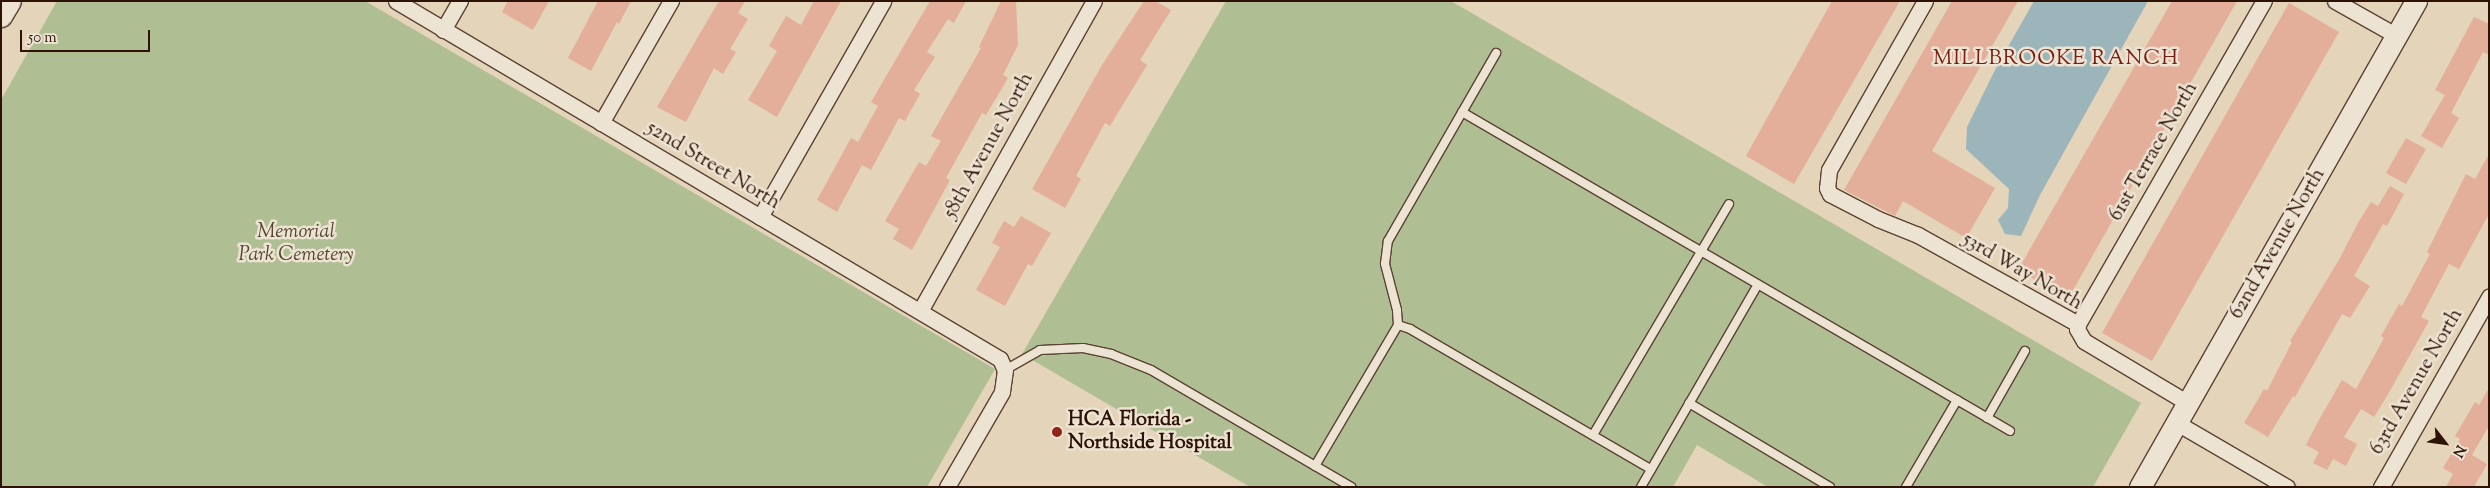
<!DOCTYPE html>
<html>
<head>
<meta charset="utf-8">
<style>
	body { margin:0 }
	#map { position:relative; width:2490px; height:488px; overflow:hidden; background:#e4d4b9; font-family:"Sorts Mill Goudy",serif }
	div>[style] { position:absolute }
	.green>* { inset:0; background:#afbe93 }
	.water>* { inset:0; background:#9bb5bb }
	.building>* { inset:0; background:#e3ae9a }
	.roads { filter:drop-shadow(1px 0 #5b4232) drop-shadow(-1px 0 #5b4232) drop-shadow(0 1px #5b4232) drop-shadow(0 -1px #5b4232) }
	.lane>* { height:8px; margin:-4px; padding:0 4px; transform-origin:4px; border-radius:4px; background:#ede3d2 }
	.street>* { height:15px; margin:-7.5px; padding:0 7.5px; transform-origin:7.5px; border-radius:7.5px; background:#ede3d2 }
	.secondary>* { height:21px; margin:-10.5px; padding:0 10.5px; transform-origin:10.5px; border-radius:10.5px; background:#ede3d2 }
	.dots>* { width:14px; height:14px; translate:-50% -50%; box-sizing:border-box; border:2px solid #ede3d2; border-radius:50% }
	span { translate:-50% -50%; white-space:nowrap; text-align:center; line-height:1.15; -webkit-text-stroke:5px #ede3d2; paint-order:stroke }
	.street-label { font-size:20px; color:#2d1205 }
	.park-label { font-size:20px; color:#544630; font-style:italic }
	.poi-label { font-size:20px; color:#2d1205; font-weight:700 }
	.left { translate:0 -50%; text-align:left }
	.neighbourhood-label { font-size:21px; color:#7a1f14; letter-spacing:1px }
	.frame { position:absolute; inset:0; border:2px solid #2d1205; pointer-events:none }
	.north { position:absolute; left:2420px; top:418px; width:50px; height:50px; -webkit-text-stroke:4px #ede3d2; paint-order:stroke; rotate:120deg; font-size:14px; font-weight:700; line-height:20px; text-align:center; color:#2d1205 }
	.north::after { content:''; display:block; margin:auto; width:18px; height:22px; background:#2d1205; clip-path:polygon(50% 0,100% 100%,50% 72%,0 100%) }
	.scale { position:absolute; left:20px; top:30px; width:130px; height:22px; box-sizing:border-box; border:2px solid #2d1205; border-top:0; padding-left:6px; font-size:15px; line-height:18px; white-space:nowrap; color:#2d1205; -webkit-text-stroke:4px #ede3d2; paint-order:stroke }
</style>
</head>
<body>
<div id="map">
	<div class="green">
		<i style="clip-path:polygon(57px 1px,365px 1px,995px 369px,927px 487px,1px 487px,1px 100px)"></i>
		<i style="clip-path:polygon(1226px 1px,1451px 1px,2141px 403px,2093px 487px,1768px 487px,1697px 445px,1673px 487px,1250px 487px,1022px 354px)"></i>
	</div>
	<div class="water">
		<i style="clip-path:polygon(2034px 1px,2148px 1px,2040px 195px,2021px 236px,2005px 234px,1998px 220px,2008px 208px,2009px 189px,1966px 149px,1967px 127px,1996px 68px)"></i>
	</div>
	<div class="building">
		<i style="clip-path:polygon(508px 1px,549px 1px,533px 30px,502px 12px)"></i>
		<i style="clip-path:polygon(598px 1px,631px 1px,619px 24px,617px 22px,591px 71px,568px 58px)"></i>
		<i style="clip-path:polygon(719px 1px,745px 1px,738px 13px,748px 19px,730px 49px,736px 52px,723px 74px,714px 68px,686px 122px,657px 107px)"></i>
		<i style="clip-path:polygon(814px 1px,841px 1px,777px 117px,748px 100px,777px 51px,769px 46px,786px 16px,801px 25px)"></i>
		<i style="clip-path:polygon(930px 1px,966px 1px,954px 23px,948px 19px,927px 52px,935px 57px,914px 90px,920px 94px,905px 121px,899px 118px,871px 170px,862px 165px,837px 212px,817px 200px,851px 138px,858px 142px,878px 106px,871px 102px)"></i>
		<i style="clip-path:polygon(1001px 1px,1016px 1px,1018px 45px,1003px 75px,1008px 78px,986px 115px,982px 113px,946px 178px,950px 180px,912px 250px,893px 239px,899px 229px,885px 221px,919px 162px,926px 166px,941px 141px,931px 136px,981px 48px,979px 47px)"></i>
		<i style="clip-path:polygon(1144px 1px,1155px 1px,1171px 10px,1140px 60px,1147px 65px,1110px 126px,1105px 123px,1076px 176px,1081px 179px,1065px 208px,1032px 189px,1102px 65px)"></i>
		<i style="clip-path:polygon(1832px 1px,1900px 1px,1794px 184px,1746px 156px)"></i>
		<i style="clip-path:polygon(1952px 1px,2018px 1px,1932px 151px,1995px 188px,1966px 238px,1903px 201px,1895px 216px,1844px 190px)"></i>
		<i style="clip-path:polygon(2172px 1px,2237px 1px,2068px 299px,2018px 270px)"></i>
		<i style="clip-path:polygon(2289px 3px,2339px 32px,2152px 361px,2102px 333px)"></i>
		<i style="clip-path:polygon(2474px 17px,2489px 24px,2489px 55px,2483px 52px,2451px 113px,2459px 118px,2442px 148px,2421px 136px,2445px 95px,2435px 90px)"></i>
		<i style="clip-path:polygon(2406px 138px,2426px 149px,2406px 184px,2386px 173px)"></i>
		<i style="clip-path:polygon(2489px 154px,2489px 214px,2459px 269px,2449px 264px,2421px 317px,2429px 321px,2387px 396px,2374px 417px,2361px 409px,2344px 437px,2357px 444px,2346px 466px,2333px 459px,2327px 470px,2313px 463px,2319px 452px,2306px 445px,2320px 418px,2342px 380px,2356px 389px,2384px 338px,2381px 336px,2399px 304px,2402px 306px,2430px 254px,2427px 252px,2466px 174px,2475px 179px)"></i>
		<i style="clip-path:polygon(2390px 186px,2404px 194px,2387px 226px,2383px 224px,2354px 276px,2370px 286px,2350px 318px,2342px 314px,2295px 397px,2293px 396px,2268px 437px,2244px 423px,2264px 389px,2267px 391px,2292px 342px,2290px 341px,2340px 258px,2359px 221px,2371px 202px,2378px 206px)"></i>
		<i style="clip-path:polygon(1021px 216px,1051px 233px,1032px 266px,1028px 264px,1005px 306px,976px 290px,1000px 247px,992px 243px,1004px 221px,1014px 227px)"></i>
		<i style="clip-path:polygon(2489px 388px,2489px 426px,2472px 455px,2487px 464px,2474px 487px,2446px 487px,2453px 474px,2443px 468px,2460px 439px,2455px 436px,2475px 402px,2479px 405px)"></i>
	</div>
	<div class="roads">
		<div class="lane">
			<i style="left:1462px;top:112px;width:634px;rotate:30.2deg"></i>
			<i style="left:1398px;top:325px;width:13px;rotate:18deg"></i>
			<i style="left:1410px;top:329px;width:279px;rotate:30.2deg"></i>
			<i style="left:1005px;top:370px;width:40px;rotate:-29.7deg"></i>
			<i style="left:1040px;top:350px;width:43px;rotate:-2.7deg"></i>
			<i style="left:1083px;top:348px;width:29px;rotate:12deg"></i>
			<i style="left:1111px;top:354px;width:43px;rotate:21.8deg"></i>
			<i style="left:1151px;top:370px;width:232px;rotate:30.3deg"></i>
			<i style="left:1689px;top:403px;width:164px;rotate:30.8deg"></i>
			<i style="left:1987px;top:418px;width:77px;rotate:-60.4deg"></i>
			<i style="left:1593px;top:435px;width:268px;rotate:-59.5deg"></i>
			<i style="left:1315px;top:466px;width:164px;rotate:-59.5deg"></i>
			<i style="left:1398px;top:325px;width:15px;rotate:-94deg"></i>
			<i style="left:1397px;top:310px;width:48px;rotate:-104.6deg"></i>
			<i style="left:1385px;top:264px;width:23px;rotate:-83deg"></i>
			<i style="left:1388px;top:241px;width:217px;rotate:-60.1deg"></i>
			<i style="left:1641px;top:487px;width:234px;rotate:-60deg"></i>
			<i style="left:1906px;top:487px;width:101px;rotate:-59.6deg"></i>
		</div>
		<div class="street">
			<i style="left:396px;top:1px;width:702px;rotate:30.66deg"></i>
			<i style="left:1000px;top:359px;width:12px;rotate:66deg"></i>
			<i style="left:1005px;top:370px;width:22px;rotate:98deg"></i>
			<i style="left:1002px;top:392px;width:110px;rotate:120.1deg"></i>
			<i style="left:1925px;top:1px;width:194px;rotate:119.6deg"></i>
			<i style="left:1829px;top:170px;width:18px;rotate:96deg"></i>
			<i style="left:1827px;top:188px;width:7px;rotate:63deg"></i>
			<i style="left:1830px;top:194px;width:54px;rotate:27.5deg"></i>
			<i style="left:1878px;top:219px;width:43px;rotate:21.8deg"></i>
			<i style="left:1918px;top:235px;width:183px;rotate:29.1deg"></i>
			<i style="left:2335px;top:1px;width:71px;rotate:29.4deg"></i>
			<i style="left:443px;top:30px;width:34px;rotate:-60deg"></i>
			<i style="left:601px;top:123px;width:141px;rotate:-60.2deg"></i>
			<i style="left:760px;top:217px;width:249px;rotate:-60.3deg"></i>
			<i style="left:920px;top:311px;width:355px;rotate:-60.7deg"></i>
			<i style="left:2078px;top:324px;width:373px;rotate:-60.1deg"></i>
			<i style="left:2078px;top:324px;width:5px;rotate:101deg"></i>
			<i style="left:2077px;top:329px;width:14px;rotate:60deg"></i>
			<i style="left:2084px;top:341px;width:121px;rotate:30.8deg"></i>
			<i style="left:2177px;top:423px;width:127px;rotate:30.2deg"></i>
			<i style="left:2381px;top:487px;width:219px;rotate:-60.4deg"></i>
		</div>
		<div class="secondary">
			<i style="left:1px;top:16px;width:17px;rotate:-59deg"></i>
			<i style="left:2140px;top:487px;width:559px;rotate:-60.41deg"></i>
		</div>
	</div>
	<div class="dots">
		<i style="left:1057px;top:432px;background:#8f2418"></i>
	</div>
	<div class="street-label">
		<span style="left:989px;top:146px;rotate:-61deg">58th Avenue North</span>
		<span style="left:2154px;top:152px;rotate:-60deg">61st Terrace North</span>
		<span style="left:713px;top:166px;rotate:31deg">52nd Street North</span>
		<span style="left:2278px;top:244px;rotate:-60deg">62nd Avenue North</span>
		<span style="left:2022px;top:272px;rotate:30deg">53rd Way North</span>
		<span style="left:2417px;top:382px;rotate:-60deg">63rd Avenue North</span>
	</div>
	<div class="park-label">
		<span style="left:296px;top:244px">Memorial<br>Park Cemetery</span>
	</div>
	<div class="poi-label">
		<span class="left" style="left:1068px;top:432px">HCA Florida -<br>Northside Hospital</span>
	</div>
	<div class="neighbourhood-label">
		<span style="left:2056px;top:59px">MILLBROOKE RANCH</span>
	</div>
	<div class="frame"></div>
	<div class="north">N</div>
	<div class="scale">50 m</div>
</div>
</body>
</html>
